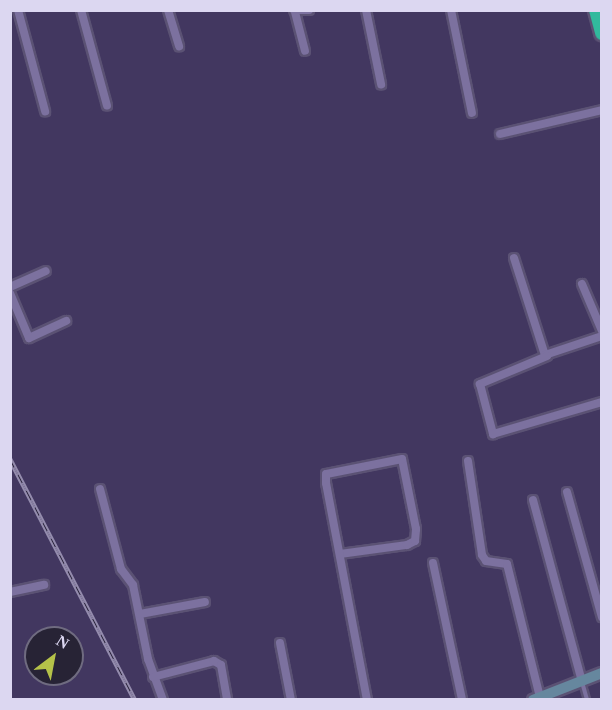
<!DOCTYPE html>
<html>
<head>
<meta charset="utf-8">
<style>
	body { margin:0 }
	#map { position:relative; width:612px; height:710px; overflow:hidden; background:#423760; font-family:"Times New Roman",serif }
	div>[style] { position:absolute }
	.roads { filter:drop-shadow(2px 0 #5b5274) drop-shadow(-2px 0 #5b5274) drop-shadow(0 2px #5b5274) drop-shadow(0 -2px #5b5274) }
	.lane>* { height:4px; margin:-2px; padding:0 2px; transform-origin:2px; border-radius:2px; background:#7c719f }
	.street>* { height:8px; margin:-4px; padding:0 4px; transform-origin:4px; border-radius:4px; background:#7c719f }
	.secondary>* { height:10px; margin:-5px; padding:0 5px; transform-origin:5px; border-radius:5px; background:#66879e }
	.highway>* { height:14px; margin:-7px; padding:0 7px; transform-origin:7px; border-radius:7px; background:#31ba9d }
	.rail>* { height:5px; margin-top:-2.5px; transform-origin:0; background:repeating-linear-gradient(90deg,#272335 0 9px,#948cad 0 18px); box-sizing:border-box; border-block:2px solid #948cad }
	span { translate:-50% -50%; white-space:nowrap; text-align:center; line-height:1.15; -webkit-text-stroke:6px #272335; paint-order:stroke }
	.frame { position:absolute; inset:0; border:12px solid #dcd7f1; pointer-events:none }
	.north { position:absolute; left:24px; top:626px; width:60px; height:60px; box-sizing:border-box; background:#272335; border:2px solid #6f6b80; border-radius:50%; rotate:32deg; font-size:16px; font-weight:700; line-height:24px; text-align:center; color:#dcd7f1 }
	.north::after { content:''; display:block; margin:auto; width:21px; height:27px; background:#b5c249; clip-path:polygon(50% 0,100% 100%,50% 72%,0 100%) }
</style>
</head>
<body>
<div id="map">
	<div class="roads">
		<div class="lane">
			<i style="left:582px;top:682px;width:19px;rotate:74deg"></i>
		</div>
		<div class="street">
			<i style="left:18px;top:10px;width:105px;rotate:75deg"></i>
			<i style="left:81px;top:10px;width:99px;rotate:74.8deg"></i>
			<i style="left:168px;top:10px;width:38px;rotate:73deg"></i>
			<i style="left:294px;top:10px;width:15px"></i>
			<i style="left:366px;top:10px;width:76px;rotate:78.5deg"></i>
			<i style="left:451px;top:10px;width:105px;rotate:78.5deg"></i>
			<i style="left:295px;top:12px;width:40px;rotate:75.6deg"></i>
			<i style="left:500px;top:134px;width:105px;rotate:-13.2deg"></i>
			<i style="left:514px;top:258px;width:102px;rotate:72.3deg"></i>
			<i style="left:545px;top:355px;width:60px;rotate:-18.4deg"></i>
			<i style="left:582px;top:284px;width:51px;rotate:66.9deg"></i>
			<i style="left:10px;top:287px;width:39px;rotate:-24deg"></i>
			<i style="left:10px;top:293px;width:49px;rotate:67.1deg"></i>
			<i style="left:29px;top:338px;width:41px;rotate:-24.7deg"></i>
			<i style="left:547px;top:356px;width:73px;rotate:157.3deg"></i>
			<i style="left:480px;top:384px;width:52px;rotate:75.4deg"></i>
			<i style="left:493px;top:434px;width:114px;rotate:-16.4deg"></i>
			<i style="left:468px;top:461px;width:95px;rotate:81.5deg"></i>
			<i style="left:482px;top:555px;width:7px;rotate:56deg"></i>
			<i style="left:486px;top:561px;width:21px;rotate:8deg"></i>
			<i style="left:507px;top:564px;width:137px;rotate:76.1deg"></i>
			<i style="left:100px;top:489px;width:83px;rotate:75.3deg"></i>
			<i style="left:121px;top:569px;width:20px;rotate:53deg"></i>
			<i style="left:133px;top:585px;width:76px;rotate:78.5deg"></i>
			<i style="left:148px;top:659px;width:44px;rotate:69.9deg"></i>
			<i style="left:567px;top:492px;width:130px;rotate:74.4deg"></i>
			<i style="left:533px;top:500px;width:188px;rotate:74.9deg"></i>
			<i style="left:340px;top:554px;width:68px;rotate:-7.7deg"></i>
			<i style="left:407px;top:545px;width:9px;rotate:-27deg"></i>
			<i style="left:415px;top:541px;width:12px;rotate:-85deg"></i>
			<i style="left:416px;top:529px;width:71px;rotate:-101.3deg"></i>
			<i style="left:402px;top:459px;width:77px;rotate:168.8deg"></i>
			<i style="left:326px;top:474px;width:9px;rotate:90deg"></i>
			<i style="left:326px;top:483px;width:221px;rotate:79.3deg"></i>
			<i style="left:433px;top:563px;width:140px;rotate:78deg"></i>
			<i style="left:10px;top:592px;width:35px;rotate:-12deg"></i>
			<i style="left:140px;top:614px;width:66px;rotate:-10.5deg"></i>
			<i style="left:280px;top:643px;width:58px;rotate:79.1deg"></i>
			<i style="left:153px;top:677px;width:63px;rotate:-14.7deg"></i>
			<i style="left:214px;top:661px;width:8px;rotate:30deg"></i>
			<i style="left:221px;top:665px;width:36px;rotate:80deg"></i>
		</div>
		<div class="secondary">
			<i style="left:533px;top:700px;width:74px;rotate:-21.4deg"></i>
		</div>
		<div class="highway">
			<i style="left:596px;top:10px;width:24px;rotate:75deg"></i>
		</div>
	</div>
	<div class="rail">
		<i style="left:10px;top:459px;width:271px;rotate:62.6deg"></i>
	</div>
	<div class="frame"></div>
	<div class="north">N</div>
</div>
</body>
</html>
